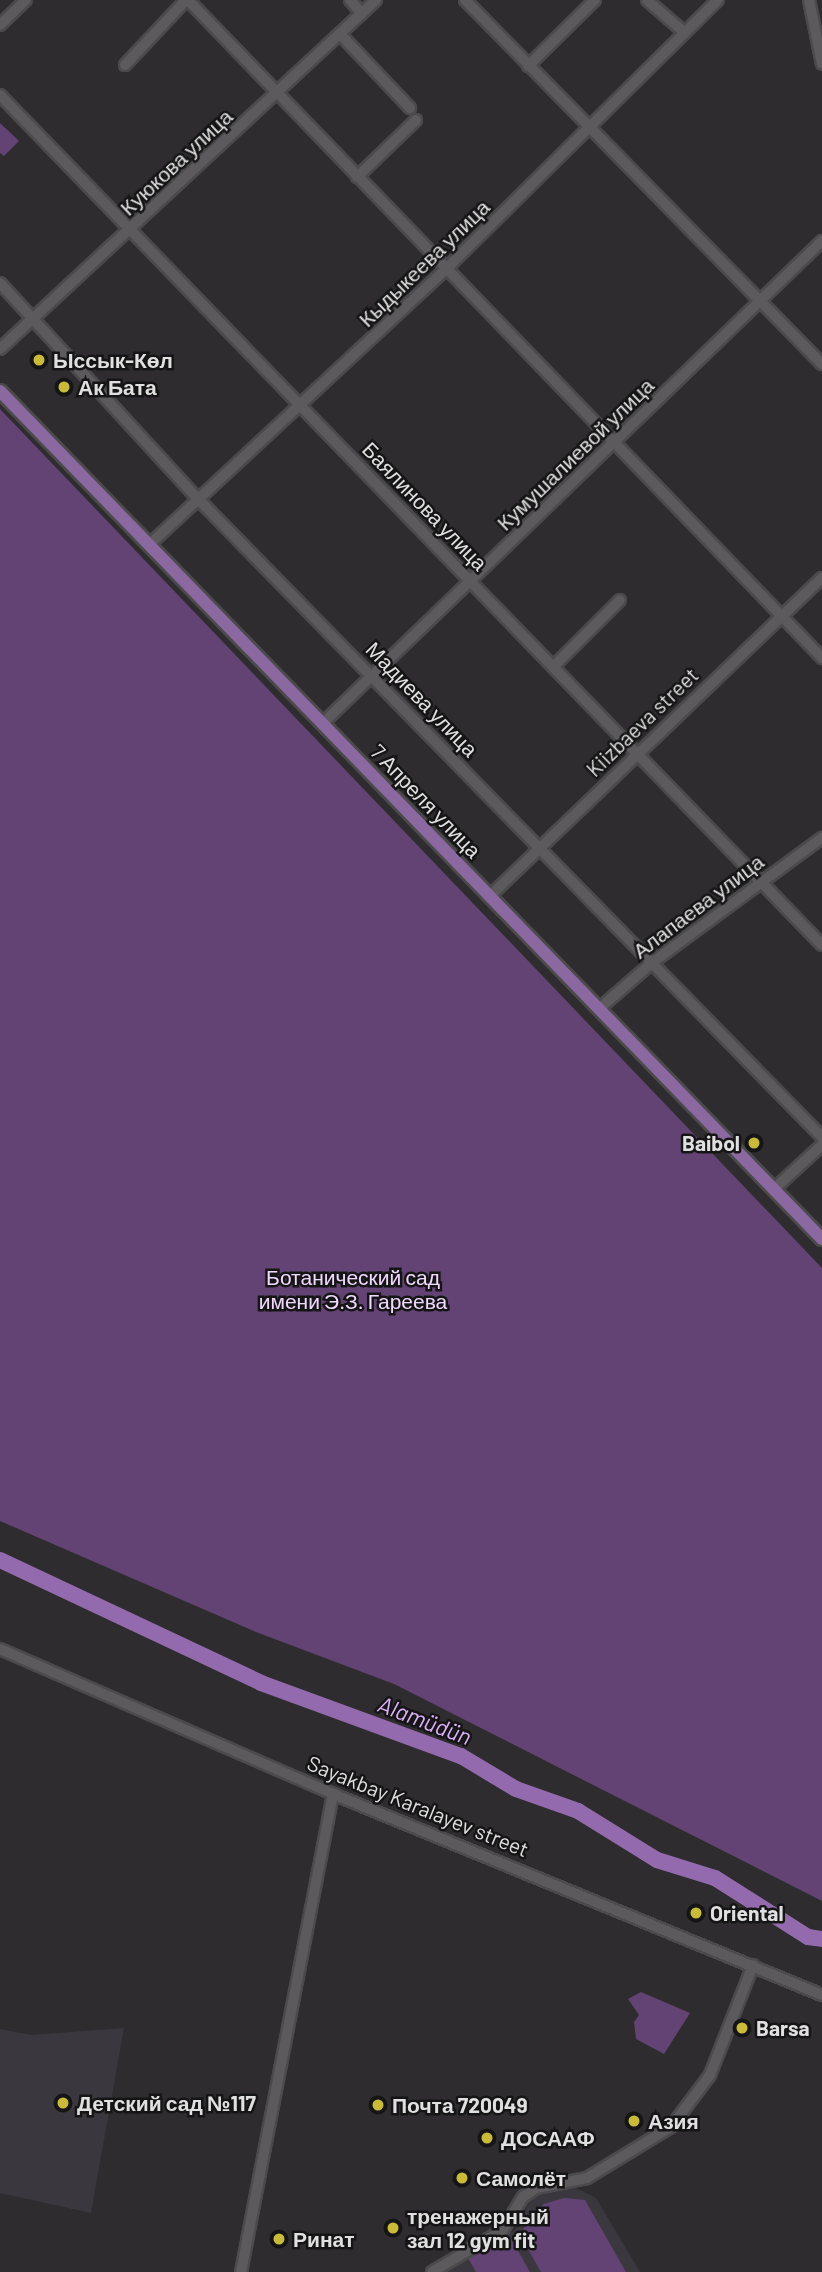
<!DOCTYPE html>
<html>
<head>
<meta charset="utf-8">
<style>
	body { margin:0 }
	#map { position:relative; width:822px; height:2272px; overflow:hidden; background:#2e2c2f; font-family:Barlow,sans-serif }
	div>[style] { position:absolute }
	.built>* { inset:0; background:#3b373e }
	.green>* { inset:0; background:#624374 }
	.river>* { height:16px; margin:-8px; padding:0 8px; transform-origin:8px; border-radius:8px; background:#946aae }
	.roads { filter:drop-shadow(2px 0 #4b4a4c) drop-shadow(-2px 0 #4b4a4c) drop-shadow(0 2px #4b4a4c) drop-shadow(0 -2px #4b4a4c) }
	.minor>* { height:10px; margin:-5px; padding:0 5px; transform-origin:5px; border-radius:5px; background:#5c5a5d }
	.major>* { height:12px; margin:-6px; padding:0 6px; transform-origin:6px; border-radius:6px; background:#8b68a0 }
	.dots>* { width:19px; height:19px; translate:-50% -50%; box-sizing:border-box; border:4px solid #161516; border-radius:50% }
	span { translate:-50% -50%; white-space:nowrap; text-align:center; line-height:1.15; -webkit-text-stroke:5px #161516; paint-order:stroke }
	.street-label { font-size:21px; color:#e1e0e1 }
	.poi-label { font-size:21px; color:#e1e0e1; font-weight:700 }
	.left { translate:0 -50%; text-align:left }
	.right { translate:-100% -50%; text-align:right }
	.park-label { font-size:21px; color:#f0d9ff }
	.water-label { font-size:23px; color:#deb0fb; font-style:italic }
</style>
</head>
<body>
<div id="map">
	<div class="built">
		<i style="clip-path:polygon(124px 2028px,91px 2213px,0 2193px,0 2029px,31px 2035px)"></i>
		<i style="clip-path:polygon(570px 2185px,596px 2198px,640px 2272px,441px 2272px,515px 2230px,532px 2197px,544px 2189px)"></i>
	</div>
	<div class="green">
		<i style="clip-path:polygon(0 123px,19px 141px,4px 156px,0 153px)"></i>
		<i style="clip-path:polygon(0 409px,822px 1268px,822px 1901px,394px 1684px,256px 1632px,0 1521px)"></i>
		<i style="clip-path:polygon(641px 1992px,690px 2013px,664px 2054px,636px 2039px,634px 2022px,639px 2015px,628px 1999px)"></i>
		<i style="clip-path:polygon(564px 2198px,585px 2200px,626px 2272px,541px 2272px,521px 2237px,527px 2219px,544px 2204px)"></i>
		<i style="clip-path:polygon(509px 2235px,530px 2272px,476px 2272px,468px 2258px)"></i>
	</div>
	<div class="river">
		<i style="left:0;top:1560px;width:289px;rotate:25.2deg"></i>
		<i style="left:261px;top:1683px;width:213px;rotate:20.1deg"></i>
		<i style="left:461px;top:1756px;width:64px;rotate:31deg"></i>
		<i style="left:516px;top:1789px;width:66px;rotate:19.5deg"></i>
		<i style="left:578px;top:1811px;width:93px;rotate:31.8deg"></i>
		<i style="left:657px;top:1860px;width:61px;rotate:17.2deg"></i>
		<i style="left:715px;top:1878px;width:110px;rotate:32.4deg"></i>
		<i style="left:808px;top:1937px;width:14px;rotate:8deg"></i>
	</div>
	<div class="roads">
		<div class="minor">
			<i style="left:188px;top:0;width:914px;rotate:46.06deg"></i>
			<i style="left:350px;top:0;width:18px;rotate:49deg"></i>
			<i style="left:465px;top:0;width:510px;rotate:45.56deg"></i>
			<i style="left:647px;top:0;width:50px;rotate:41deg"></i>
			<i style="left:809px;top:0;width:65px;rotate:78.5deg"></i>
			<i style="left:0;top:25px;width:36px;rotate:-44deg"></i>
			<i style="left:340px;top:34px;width:102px;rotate:46.6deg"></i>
			<i style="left:125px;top:65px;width:89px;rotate:-46.8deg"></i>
			<i style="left:528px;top:66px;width:94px;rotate:-44.6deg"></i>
			<i style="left:0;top:95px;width:1182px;rotate:45.96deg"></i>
			<i style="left:357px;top:177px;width:82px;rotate:-44deg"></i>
			<i style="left:0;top:283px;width:294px;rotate:47.5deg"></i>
			<i style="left:199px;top:500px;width:891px;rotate:45.64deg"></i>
			<i style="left:0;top:349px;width:513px;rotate:-42.87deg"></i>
			<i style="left:149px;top:545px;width:407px;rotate:-42.9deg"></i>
			<i style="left:447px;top:268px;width:381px;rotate:-44.7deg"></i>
			<i style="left:554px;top:666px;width:93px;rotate:-45deg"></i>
			<i style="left:323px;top:723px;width:694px;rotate:-44.01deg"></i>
			<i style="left:491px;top:895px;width:458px;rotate:-43.8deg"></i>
			<i style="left:600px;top:1008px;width:70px;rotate:-41deg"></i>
			<i style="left:653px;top:962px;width:210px;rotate:-36.3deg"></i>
			<i style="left:774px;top:1189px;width:65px;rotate:-42.5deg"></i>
			<i style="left:0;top:1649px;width:363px;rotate:23.5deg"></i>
			<i style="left:333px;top:1794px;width:529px;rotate:22.34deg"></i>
			<i style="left:241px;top:2272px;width:487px;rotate:-79.1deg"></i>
			<i style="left:432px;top:2272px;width:82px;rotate:-30.6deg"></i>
			<i style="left:503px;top:2230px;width:39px;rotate:-59deg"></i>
			<i style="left:523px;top:2197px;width:16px;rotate:-35deg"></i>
			<i style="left:536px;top:2188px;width:52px;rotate:-11.1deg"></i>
			<i style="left:587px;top:2178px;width:98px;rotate:-31.3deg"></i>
			<i style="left:671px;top:2127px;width:65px;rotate:-53.1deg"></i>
			<i style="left:710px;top:2075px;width:118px;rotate:-68.6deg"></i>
		</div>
		<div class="major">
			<i style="left:0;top:391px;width:1181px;rotate:45.89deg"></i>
		</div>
	</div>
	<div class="dots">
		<i style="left:39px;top:360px;background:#caba3a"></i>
		<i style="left:64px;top:387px;background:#caba3a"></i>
		<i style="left:754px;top:1143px;background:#caba3a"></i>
		<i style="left:696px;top:1913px;background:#caba3a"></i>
		<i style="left:742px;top:2028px;background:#caba3a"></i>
		<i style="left:63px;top:2103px;background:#caba3a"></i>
		<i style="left:378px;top:2105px;background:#caba3a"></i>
		<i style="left:634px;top:2121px;background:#caba3a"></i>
		<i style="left:487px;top:2138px;background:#caba3a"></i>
		<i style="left:462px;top:2178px;background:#caba3a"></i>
		<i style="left:393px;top:2228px;background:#caba3a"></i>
		<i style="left:279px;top:2239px;background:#caba3a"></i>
	</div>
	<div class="street-label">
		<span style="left:176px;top:162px;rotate:-43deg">Куюкова улица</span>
		<span style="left:424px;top:263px;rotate:-44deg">Кыдыкеева улица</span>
		<span style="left:575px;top:454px;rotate:-44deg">Кумушалиевой улица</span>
		<span style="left:425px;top:506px;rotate:46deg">Баялинова улица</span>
		<span style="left:422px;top:699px;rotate:46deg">Мадиева улица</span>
		<span style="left:642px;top:722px;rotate:-44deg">Kiizbaeva street</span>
		<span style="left:426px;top:801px;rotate:46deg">7 Апреля улица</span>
		<span style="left:698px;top:906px;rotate:-37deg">Алапаева улица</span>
		<span style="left:418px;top:1806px;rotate:22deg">Sayakbay Karalayev street</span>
	</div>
	<div class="poi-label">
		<span class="left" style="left:53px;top:360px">Ыссык-Көл</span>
		<span class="left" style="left:78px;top:387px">Ак Бата</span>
		<span class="right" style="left:740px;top:1143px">Baibol</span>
		<span class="left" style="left:710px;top:1913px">Oriental</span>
		<span class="left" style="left:756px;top:2028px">Barsa</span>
		<span class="left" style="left:77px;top:2103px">Детский сад №117</span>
		<span class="left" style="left:392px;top:2105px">Почта 720049</span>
		<span class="left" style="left:648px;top:2121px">Азия</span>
		<span class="left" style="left:501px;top:2138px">ДОСААФ</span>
		<span class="left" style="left:476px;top:2178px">Самолёт</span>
		<span class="left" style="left:407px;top:2228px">тренажерный<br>зал 12 gym fit</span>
		<span class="left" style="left:293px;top:2239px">Ринат</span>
	</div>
	<div class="park-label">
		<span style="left:353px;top:1289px">Ботанический сад<br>имени Э.З. Гареева</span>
	</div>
	<div class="water-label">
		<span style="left:425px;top:1720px;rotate:21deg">Alamüdün</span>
	</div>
</div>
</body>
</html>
